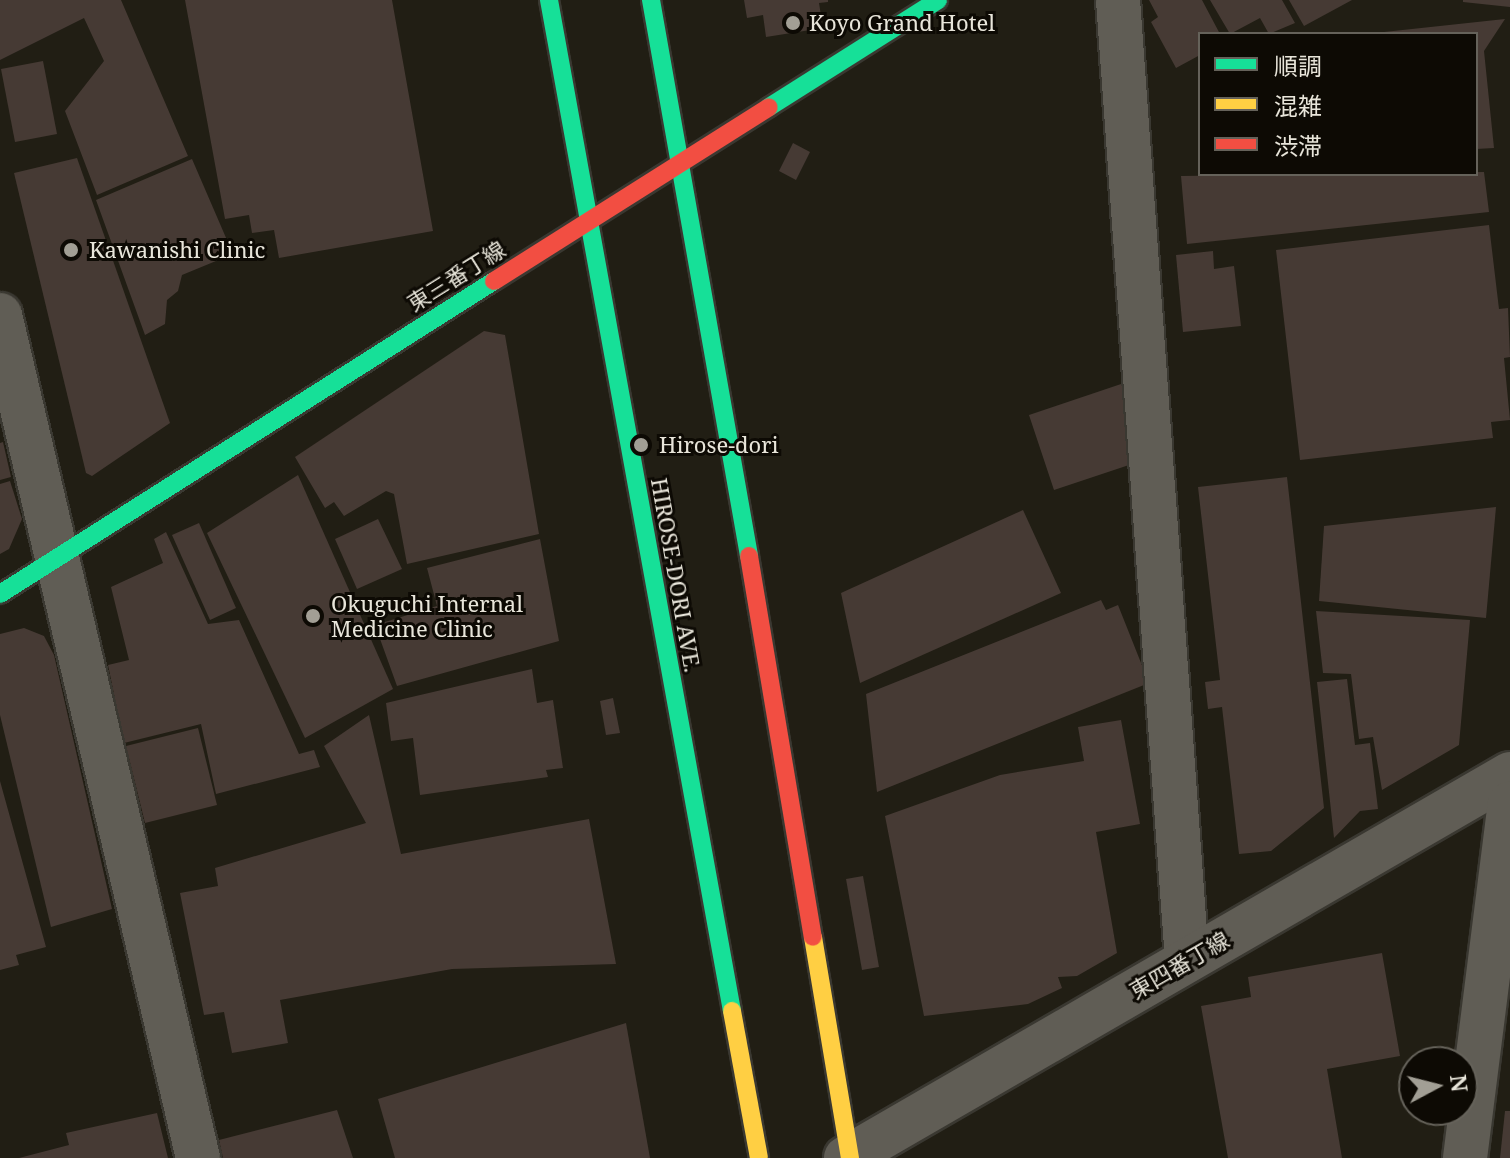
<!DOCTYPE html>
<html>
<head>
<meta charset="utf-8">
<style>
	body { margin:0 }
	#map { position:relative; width:1510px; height:1158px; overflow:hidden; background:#211e14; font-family:"Noto Serif","Noto Sans JP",serif }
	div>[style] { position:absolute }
	.building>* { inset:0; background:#463a34 }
	.roads { filter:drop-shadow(2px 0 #3a3831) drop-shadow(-2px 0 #3a3831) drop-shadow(0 2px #3a3831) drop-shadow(0 -2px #3a3831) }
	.street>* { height:44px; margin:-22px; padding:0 22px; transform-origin:22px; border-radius:22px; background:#605d55 }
	.fast>* { height:18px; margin:-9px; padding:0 9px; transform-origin:9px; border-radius:9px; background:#16e098 }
	.slow>* { height:18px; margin:-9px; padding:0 9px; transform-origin:9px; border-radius:9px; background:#ffcf43 }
	.jam>* { height:18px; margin:-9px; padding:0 9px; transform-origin:9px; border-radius:9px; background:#f24e42 }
	.dots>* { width:22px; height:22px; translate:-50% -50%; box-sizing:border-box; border:4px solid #0d0a04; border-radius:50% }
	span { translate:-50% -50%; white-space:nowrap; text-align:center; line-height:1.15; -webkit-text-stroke:6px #0d0a04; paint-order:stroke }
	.poi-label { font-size:22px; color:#e8e5da }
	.left { translate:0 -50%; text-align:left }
	.street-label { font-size:22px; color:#e8e5da }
	.legend { position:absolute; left:1198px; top:32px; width:280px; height:144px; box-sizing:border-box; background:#0d0a04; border:2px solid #65625a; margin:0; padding:10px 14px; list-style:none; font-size:24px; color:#e8e5da }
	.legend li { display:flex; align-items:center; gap:16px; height:40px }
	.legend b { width:40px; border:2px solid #65625a }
	.north { position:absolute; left:1398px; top:1046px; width:80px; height:80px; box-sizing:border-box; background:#0d0a04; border:2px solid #65625a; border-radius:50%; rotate:83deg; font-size:22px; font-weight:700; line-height:32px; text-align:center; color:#e8e5da }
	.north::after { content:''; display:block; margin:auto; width:28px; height:36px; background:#a29f95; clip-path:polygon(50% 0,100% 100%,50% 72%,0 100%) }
</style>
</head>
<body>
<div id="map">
	<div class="building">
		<i style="clip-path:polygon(0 0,121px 0,188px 156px,97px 195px,65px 111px,104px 61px,84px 18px,0 60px)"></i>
		<i style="clip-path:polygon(185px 0,392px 0,433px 231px,279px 258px,274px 230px,252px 233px,249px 215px,225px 219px)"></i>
		<i style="clip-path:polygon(744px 0,828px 0,828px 2px,819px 3px,823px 28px,766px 37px,763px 15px,747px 18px)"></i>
		<i style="clip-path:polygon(1149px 0,1202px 0,1220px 34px,1200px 34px,1200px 55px,1176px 68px,1151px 22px,1158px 17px)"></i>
		<i style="clip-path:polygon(1210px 0,1282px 0,1295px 23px,1269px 34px,1260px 18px,1230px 34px)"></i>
		<i style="clip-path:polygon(1289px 0,1352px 0,1304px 26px)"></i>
		<i style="clip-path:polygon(1463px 0,1510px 0,1510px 7px,1463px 2px)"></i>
		<i style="clip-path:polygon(1505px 19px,1484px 51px,1494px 148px,1476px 149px,1476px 34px,1384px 32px)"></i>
		<i style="clip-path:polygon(43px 61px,57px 134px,15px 142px,1px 69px)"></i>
		<i style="clip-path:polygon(793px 143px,810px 152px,796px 180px,779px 171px)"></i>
		<i style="clip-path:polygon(77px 158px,170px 423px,92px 476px,86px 473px,14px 173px)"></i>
		<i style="clip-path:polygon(192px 159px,233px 254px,182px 275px,178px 291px,167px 300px,165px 324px,145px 335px,96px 200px)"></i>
		<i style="clip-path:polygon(1484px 172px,1489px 212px,1187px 244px,1181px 176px)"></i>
		<i style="clip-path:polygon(1489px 225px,1499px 309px,1508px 308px,1510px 357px,1504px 358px,1510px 420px,1491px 422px,1493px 438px,1300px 460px,1276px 250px)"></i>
		<i style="clip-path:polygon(1213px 251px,1214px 269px,1234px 266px,1241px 326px,1183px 332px,1176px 255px)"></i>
		<i style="clip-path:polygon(484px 331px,505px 335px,539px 534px,407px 564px,394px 494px,386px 491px,344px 516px,334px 502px,325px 508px,295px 457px)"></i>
		<i style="clip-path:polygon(1124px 383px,1132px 464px,1054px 490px,1029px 415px)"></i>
		<i style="clip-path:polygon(3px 442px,11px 477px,0 480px,0 443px)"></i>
		<i style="clip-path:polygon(298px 475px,393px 689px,305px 738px,207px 533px)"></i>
		<i style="clip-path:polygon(1287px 477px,1324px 808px,1271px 851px,1239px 854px,1222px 707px,1208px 709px,1205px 682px,1220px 680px,1198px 487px)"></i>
		<i style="clip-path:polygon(10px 481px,22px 519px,9px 549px,0 554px,0 484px)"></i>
		<i style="clip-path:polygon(1496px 507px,1486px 618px,1319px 601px,1324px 526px)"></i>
		<i style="clip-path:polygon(1023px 510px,1061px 593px,860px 683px,841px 593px)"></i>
		<i style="clip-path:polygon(378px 519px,402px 569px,357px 589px,335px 539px)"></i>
		<i style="clip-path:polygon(199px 523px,236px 608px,210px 620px,172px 535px)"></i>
		<i style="clip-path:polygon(166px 532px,208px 624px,239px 620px,299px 754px,314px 750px,320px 767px,216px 794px,201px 724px,124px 743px,108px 665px,129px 660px,111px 587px,163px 563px,154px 539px)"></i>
		<i style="clip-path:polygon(540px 539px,559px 641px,397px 686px,375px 625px,437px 606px,427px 568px)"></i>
		<i style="clip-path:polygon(1101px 600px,1106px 610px,1118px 605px,1149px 683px,877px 792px,866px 694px)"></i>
		<i style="clip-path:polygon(1316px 611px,1470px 620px,1459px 745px,1382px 790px,1373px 737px,1359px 739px,1351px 674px,1323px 673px)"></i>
		<i style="clip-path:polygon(24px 628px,44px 636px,54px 655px,112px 909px,51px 927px,0 715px,0 634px)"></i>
		<i style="clip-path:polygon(532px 669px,537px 703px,553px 700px,563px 768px,546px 770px,548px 777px,420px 795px,413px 738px,391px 741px,386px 703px)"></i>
		<i style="clip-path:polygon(1347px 679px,1355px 745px,1370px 743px,1378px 809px,1360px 811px,1334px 838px,1317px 682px)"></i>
		<i style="clip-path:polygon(613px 698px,620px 733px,606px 735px,600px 701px)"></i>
		<i style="clip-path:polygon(369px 715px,401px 854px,589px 819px,616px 964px,452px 969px,280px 1000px,288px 1043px,232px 1053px,224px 1012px,204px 1015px,180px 893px,218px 886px,215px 868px,366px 823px,324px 746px)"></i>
		<i style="clip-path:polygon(1121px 720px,1140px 824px,1096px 832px,1117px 953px,1077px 976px,1058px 977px,1062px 988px,1028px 1004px,924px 1016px,885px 816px,1000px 775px,1084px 761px,1078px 727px)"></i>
		<i style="clip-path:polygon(198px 728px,217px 805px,145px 823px,126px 746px)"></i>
		<i style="clip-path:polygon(0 781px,46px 947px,16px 955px,19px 965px,0 970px)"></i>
		<i style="clip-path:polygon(863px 876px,879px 967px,862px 970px,846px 879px)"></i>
		<i style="clip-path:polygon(1382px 953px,1400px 1056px,1327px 1069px,1342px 1158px,1228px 1158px,1201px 1006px,1251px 997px,1248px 977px)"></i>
		<i style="clip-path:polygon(626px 1023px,650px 1158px,395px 1158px,378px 1099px)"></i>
		<i style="clip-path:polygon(337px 1110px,353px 1158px,223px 1158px,219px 1140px)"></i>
		<i style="clip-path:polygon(1505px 1111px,1510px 1111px,1510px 1158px,1500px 1158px)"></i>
		<i style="clip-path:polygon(157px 1113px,168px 1158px,19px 1158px,69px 1145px,66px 1133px)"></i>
	</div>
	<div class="roads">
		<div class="street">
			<i style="left:1118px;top:0;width:962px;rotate:85.89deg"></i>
			<i style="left:0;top:315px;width:866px;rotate:76.78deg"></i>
			<i style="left:846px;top:1158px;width:767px;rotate:-30.04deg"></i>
			<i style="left:1465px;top:1158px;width:357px;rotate:-82.8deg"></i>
		</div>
		<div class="fast">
			<i style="left:549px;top:0;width:1027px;rotate:79.74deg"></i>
			<i style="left:651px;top:0;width:565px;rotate:80deg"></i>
			<i style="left:769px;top:107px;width:200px;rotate:-32.3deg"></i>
			<i style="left:0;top:594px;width:585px;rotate:-32.36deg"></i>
		</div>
		<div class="slow">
			<i style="left:813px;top:937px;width:224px;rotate:80.5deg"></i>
			<i style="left:732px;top:1011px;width:149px;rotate:79.6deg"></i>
		</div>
		<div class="jam">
			<i style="left:494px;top:281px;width:325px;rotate:-32.3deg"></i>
			<i style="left:749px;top:556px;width:386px;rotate:80.5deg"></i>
		</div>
	</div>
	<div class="dots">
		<i style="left:793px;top:23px;background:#a29f95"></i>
		<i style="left:71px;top:250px;background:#a29f95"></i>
		<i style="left:641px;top:445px;background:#a29f95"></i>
		<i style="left:313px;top:616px;background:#a29f95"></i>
	</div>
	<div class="poi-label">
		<span class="left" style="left:809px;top:23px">Koyo Grand Hotel</span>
		<span class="left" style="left:89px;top:250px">Kawanishi Clinic</span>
		<span class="left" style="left:659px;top:445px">Hirose-dori</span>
		<span class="left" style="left:331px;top:616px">Okuguchi Internal<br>Medicine Clinic</span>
	</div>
	<div class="street-label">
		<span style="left:456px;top:276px;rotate:-32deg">東三番丁線</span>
		<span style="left:676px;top:575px;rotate:80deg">HIROSE-DORI AVE.</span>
		<span style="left:1179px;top:965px;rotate:-30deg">東四番丁線</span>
	</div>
	<ul class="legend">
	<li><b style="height:10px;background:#16e098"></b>順調</li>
	<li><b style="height:10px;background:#ffcf43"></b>混雑</li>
	<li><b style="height:10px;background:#f24e42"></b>渋滞</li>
	</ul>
	<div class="north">N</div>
</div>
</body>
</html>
